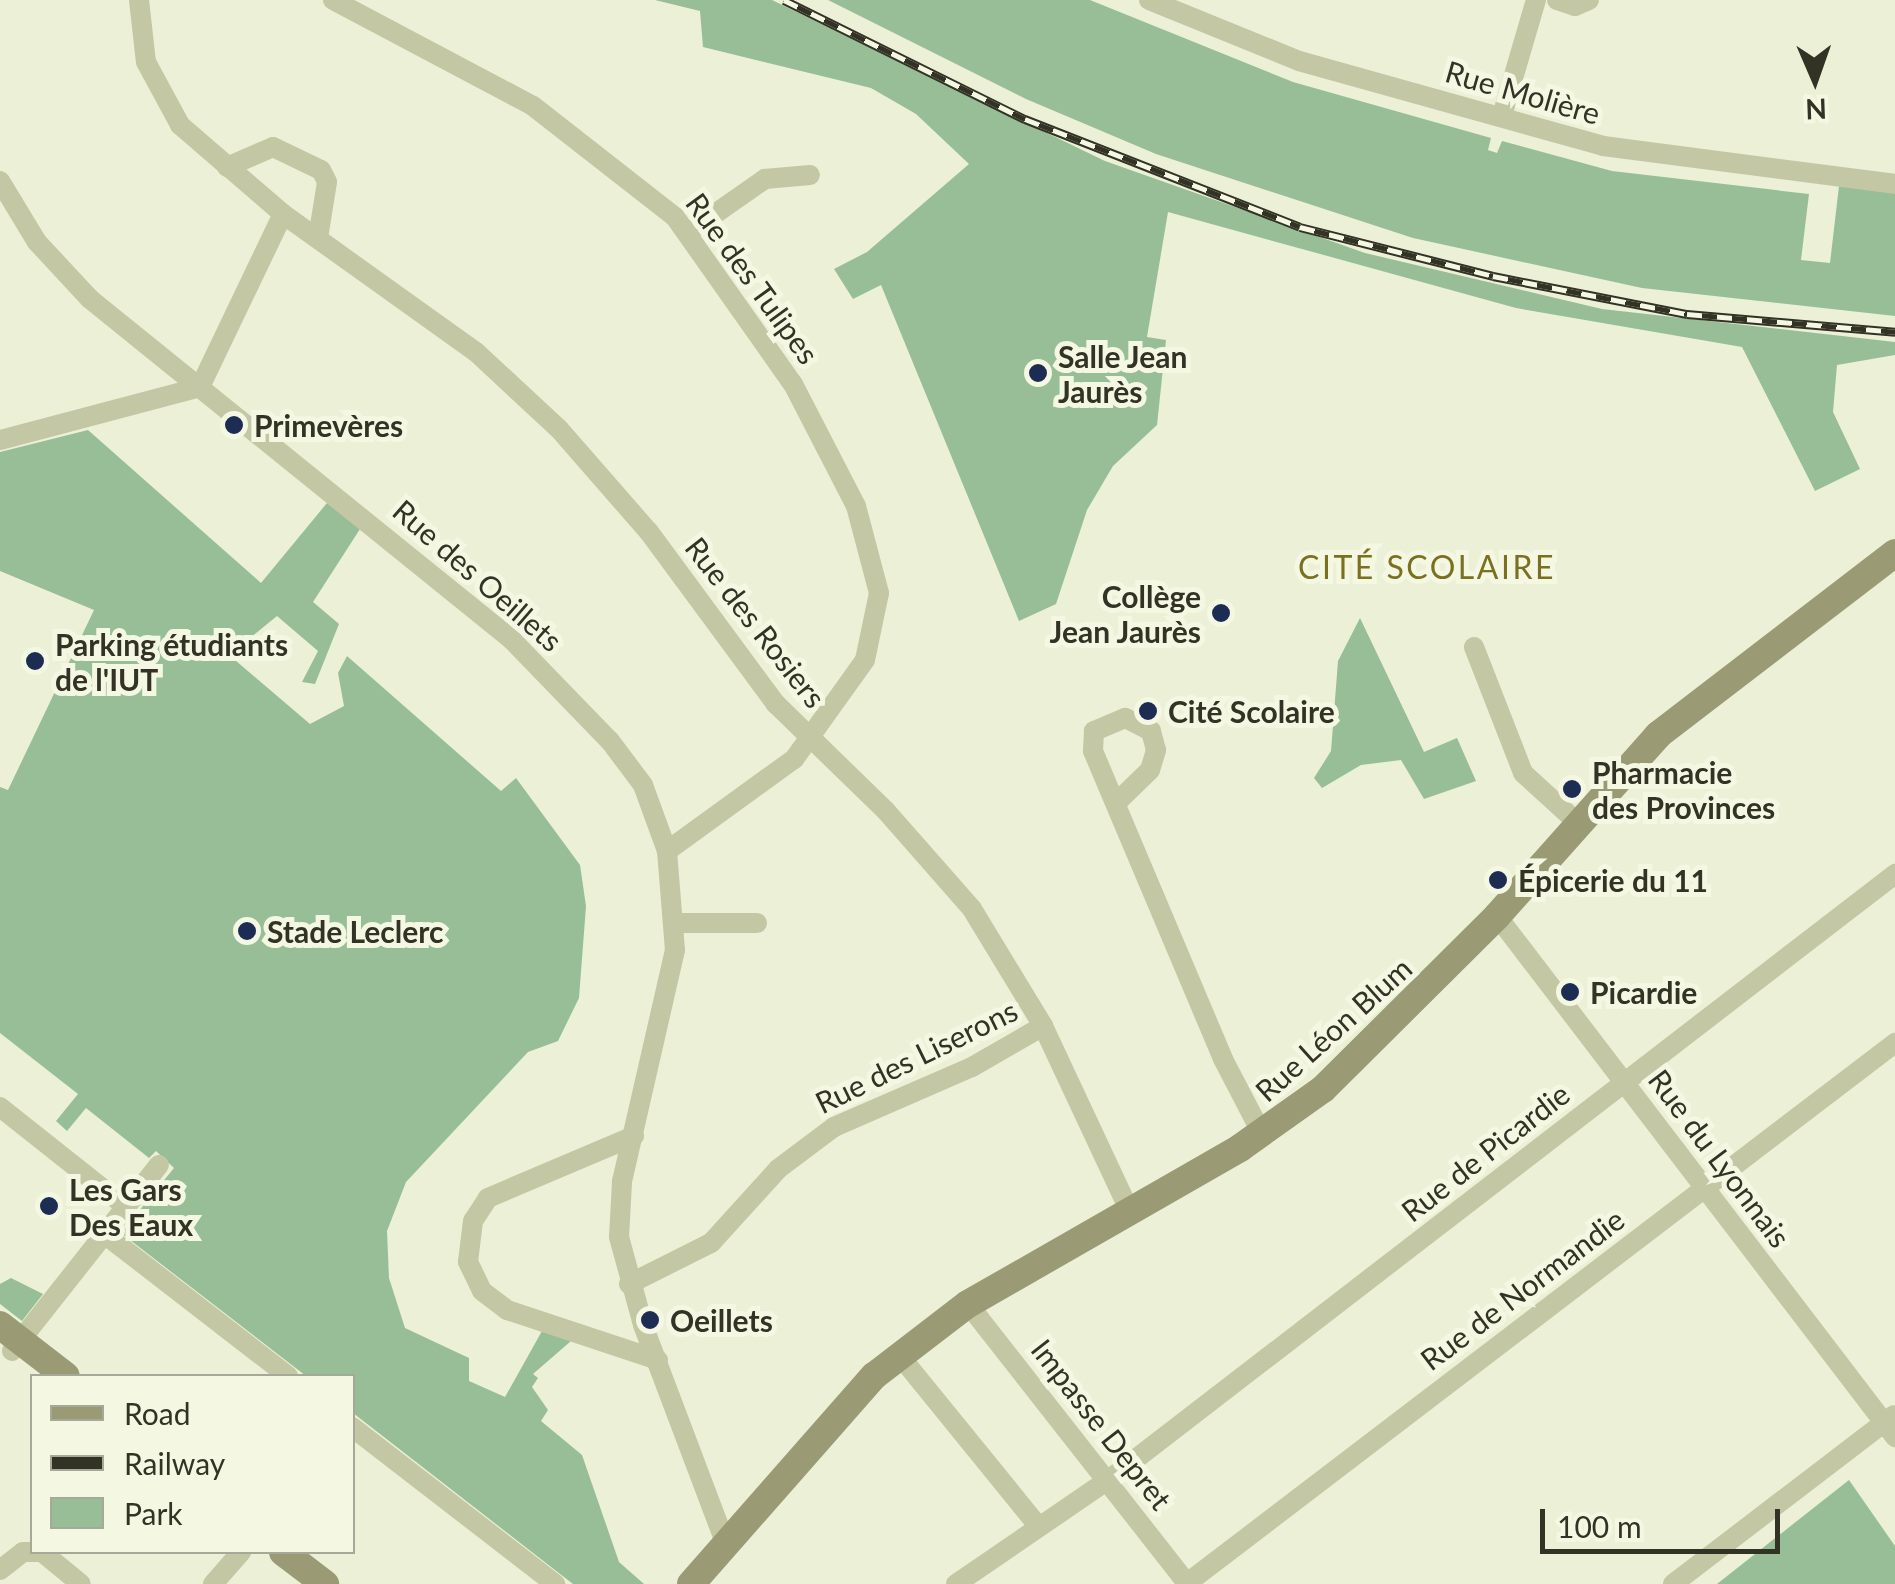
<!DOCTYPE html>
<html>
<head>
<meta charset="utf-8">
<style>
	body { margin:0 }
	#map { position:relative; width:1895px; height:1584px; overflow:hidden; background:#ebf0d7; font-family:Lato,sans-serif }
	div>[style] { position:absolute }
	.green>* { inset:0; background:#98be98 }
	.street>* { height:20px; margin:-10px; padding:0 10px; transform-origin:10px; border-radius:10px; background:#c3c7a4 }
	.secondary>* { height:28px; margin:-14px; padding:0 14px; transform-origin:14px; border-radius:14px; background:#9a9a75 }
	.rail>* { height:9px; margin-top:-4.5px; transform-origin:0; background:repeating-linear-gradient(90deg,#f4f8e3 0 15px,#323225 0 30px); box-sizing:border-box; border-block:2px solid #323225 }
	.dots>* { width:28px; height:28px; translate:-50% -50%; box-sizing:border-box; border:5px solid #f4f8e3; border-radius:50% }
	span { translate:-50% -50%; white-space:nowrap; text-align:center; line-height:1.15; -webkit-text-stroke:10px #f4f8e3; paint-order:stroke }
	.street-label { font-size:30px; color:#323225 }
	.poi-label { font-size:30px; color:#323225; font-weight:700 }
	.left { translate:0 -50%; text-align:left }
	.right { translate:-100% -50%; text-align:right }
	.neighbourhood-label { font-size:32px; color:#7a7020; letter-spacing:2.5px }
	.legend { position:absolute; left:30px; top:1374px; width:325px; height:180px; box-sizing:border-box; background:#f4f8e3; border:2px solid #a6a997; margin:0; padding:12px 18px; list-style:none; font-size:30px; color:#323225 }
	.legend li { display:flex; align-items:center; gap:20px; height:50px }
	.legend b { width:50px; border:2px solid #a6a997 }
	.north { position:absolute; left:1765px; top:30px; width:100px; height:100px; -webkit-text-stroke:8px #f4f8e3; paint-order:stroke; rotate:178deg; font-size:28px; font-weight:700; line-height:40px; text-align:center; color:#323225 }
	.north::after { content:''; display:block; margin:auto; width:35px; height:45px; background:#323225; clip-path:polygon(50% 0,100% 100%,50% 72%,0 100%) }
	.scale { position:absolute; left:1540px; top:1509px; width:240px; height:45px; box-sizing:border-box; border:5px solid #323225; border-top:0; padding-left:12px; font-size:30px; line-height:35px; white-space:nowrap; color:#323225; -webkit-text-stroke:8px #f4f8e3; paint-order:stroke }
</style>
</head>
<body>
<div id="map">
	<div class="green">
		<i style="clip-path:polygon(655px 0,772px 0,1105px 161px,1365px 253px,1602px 309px,1895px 342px,1895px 355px,1837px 365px,1833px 412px,1860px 469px,1815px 491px,1742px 347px,1516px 308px,1168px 212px,1147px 337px,1166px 340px,1157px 425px,1113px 466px,1087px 510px,1056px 604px,1019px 621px,881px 285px,853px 299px,834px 269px,867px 252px,969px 164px,916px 114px,871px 88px,703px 47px,700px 11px)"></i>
		<i style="clip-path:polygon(828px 0,1090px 0,1293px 82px,1491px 138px,1488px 150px,1497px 153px,1502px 141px,1612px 171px,1809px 194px,1801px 260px,1830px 263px,1839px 186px,1895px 192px,1895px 316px,1642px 288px,1413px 238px,1156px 154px,1026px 99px)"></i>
		<i style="clip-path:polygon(88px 430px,261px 583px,327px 503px,360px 529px,313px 602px,339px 624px,315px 684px,302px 682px,318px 651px,277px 616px,229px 655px,310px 724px,344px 706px,338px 673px,347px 656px,501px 791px,516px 778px,580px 865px,586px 906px,579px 998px,558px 1041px,528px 1052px,406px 1182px,387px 1231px,389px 1278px,405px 1328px,469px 1358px,469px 1381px,505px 1397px,542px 1331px,571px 1341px,533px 1374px,538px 1378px,532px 1387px,548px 1410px,541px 1421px,582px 1455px,619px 1562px,644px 1584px,573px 1584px,353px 1413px,352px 1376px,306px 1376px,121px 1233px,174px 1168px,156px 1151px,149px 1158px,86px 1108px,67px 1131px,56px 1121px,78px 1094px,0 1033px,0 787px,8px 790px,94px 610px,0 571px,0 452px)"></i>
		<i style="clip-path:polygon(1360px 618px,1424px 752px,1457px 738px,1476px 781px,1424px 799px,1401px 760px,1361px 765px,1322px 788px,1314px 778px,1331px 751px,1338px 661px)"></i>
		<i style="clip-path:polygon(11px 1278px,43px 1294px,22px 1321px,0 1304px,0 1284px)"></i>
		<i style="clip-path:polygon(1849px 1480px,1895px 1546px,1895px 1584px,1717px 1584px)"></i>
	</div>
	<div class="street">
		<i style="left:139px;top:0;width:62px;rotate:83.6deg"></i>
		<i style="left:146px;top:62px;width:72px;rotate:61.6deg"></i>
		<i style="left:180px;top:125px;width:136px;rotate:40.8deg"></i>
		<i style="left:283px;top:214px;width:237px;rotate:35.6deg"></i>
		<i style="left:476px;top:352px;width:113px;rotate:42.9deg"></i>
		<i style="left:559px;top:429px;width:137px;rotate:48.9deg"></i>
		<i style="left:649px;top:532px;width:214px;rotate:53.6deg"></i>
		<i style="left:776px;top:704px;width:153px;rotate:44.2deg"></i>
		<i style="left:886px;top:811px;width:130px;rotate:48.7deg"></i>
		<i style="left:972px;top:909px;width:137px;rotate:58.7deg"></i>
		<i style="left:1043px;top:1026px;width:205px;rotate:64.9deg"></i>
		<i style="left:333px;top:0;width:226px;rotate:27.9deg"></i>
		<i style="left:533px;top:106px;width:180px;rotate:38deg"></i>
		<i style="left:675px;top:217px;width:204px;rotate:54.8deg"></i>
		<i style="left:793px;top:384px;width:137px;rotate:62.7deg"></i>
		<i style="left:856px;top:506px;width:90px;rotate:75.2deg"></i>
		<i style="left:879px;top:593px;width:68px;rotate:101.8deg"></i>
		<i style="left:865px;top:660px;width:122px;rotate:125.6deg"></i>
		<i style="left:794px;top:759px;width:157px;rotate:144.1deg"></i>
		<i style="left:1149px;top:0;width:162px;rotate:22.1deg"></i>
		<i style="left:1299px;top:61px;width:316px;rotate:15.6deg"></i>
		<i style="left:1603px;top:146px;width:294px;rotate:7.4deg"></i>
		<i style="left:1557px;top:0;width:19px;rotate:18deg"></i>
		<i style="left:1575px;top:6px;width:15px;rotate:-23deg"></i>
		<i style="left:1502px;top:116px;width:121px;rotate:-73.7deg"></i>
		<i style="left:227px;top:167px;width:50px;rotate:-23.5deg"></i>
		<i style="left:273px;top:147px;width:53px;rotate:25.6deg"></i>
		<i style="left:321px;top:170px;width:13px;rotate:63deg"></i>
		<i style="left:327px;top:182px;width:57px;rotate:99.1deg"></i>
		<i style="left:0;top:181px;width:71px;rotate:58.8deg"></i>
		<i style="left:37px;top:242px;width:78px;rotate:47.1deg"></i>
		<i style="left:90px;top:299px;width:541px;rotate:38.92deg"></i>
		<i style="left:511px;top:639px;width:142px;rotate:45.9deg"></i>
		<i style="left:610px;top:741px;width:55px;rotate:53.1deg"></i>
		<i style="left:643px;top:785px;width:70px;rotate:70deg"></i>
		<i style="left:667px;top:851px;width:99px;rotate:85.4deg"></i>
		<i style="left:675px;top:950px;width:238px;rotate:102.9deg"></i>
		<i style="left:622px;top:1182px;width:55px;rotate:93.1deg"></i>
		<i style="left:619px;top:1237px;width:91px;rotate:74.7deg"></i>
		<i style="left:643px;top:1325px;width:232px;rotate:69.3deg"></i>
		<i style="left:689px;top:232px;width:93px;rotate:-34.9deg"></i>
		<i style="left:765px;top:179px;width:45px;rotate:-5.1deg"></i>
		<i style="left:0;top:440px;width:207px;rotate:-14.8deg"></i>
		<i style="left:200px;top:387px;width:192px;rotate:-64.4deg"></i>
		<i style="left:1474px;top:647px;width:135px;rotate:68.7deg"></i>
		<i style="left:1523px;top:773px;width:74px;rotate:42.3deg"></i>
		<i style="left:1116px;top:803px;width:47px;rotate:-44.1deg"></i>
		<i style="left:1150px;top:770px;width:21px;rotate:-73deg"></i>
		<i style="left:1156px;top:750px;width:20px;rotate:-105deg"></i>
		<i style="left:1151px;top:731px;width:29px;rotate:-153deg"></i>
		<i style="left:1125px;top:718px;width:34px;rotate:157deg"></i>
		<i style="left:1094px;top:731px;width:20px;rotate:93deg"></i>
		<i style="left:1093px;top:751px;width:334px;rotate:67.1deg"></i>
		<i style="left:1223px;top:1059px;width:85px;rotate:62.5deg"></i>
		<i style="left:1497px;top:916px;width:656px;rotate:52.62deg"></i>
		<i style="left:676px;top:923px;width:81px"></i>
		<i style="left:0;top:1107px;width:159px;rotate:38.4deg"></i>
		<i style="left:634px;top:1136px;width:159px;rotate:157deg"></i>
		<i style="left:488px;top:1198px;width:27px;rotate:123deg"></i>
		<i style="left:473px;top:1221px;width:41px;rotate:97deg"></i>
		<i style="left:468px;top:1262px;width:32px;rotate:64deg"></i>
		<i style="left:482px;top:1291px;width:31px;rotate:37deg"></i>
		<i style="left:507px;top:1310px;width:159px;rotate:18.3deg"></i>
		<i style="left:103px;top:1233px;width:234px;rotate:37.7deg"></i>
		<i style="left:629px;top:1284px;width:92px;rotate:-26.6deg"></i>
		<i style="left:711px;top:1243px;width:100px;rotate:-47.8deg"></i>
		<i style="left:778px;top:1169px;width:70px;rotate:-36.9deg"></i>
		<i style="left:834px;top:1127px;width:150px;rotate:-23.5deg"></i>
		<i style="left:972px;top:1067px;width:82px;rotate:-30deg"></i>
		<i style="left:968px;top:1304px;width:355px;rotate:51.9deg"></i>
		<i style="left:12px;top:1351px;width:237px;rotate:-51.7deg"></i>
		<i style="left:900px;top:1356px;width:219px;rotate:50.9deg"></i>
		<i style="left:352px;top:1427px;width:257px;rotate:37.7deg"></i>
		<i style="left:42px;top:1552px;width:50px;rotate:39.4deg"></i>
		<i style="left:0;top:1570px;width:29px;rotate:-38deg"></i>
		<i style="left:23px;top:1552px;width:16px"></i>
		<i style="left:213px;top:1584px;width:43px;rotate:-48.8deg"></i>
		<i style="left:956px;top:1584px;width:188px;rotate:-34.4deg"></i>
		<i style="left:1111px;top:1478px;width:990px;rotate:-37.61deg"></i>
		<i style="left:1186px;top:1584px;width:892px;rotate:-37.35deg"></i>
		<i style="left:1673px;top:1584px;width:278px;rotate:-37.4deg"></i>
	</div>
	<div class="secondary">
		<i style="left:0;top:1325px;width:83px;rotate:37.7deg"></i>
		<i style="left:283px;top:1552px;width:53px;rotate:37.3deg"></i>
		<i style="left:691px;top:1584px;width:277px;rotate:-48.7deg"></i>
		<i style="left:874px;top:1376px;width:118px;rotate:-37.5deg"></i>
		<i style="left:968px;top:1304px;width:314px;rotate:-29.8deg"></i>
		<i style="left:1240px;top:1148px;width:102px;rotate:-35.4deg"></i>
		<i style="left:1323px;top:1089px;width:245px;rotate:-44.8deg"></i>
		<i style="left:1497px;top:916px;width:242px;rotate:-48.3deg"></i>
		<i style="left:1658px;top:735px;width:299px;rotate:-37.5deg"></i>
	</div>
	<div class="rail">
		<i style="left:784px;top:0;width:269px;rotate:26.3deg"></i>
		<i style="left:1025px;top:119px;width:295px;rotate:21.4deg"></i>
		<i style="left:1300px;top:227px;width:199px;rotate:14.2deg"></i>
		<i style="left:1493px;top:276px;width:198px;rotate:11.1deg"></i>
		<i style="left:1687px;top:314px;width:209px;rotate:4.9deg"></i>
	</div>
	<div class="dots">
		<i style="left:1038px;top:373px;background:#1c2c52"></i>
		<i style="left:234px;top:425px;background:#1c2c52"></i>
		<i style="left:1221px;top:613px;background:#1c2c52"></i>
		<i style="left:35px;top:661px;background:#1c2c52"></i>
		<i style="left:1148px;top:711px;background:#1c2c52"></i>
		<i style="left:1572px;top:789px;background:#1c2c52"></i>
		<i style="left:1498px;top:880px;background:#1c2c52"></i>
		<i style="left:247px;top:931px;background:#1c2c52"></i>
		<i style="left:1570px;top:992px;background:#1c2c52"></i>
		<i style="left:49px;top:1206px;background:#1c2c52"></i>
		<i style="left:650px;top:1320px;background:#1c2c52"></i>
	</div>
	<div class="street-label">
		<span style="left:1523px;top:92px;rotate:16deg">Rue Molière</span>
		<span style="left:753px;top:278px;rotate:54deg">Rue des Tulipes</span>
		<span style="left:478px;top:575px;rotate:41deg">Rue des Oeillets</span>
		<span style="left:756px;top:622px;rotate:52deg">Rue des Rosiers</span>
		<span style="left:1333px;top:1029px;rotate:-42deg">Rue Léon Blum</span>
		<span style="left:916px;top:1056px;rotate:-26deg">Rue des Liserons</span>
		<span style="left:1485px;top:1152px;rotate:-38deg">Rue de Picardie</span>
		<span style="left:1720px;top:1158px;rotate:53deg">Rue du Lyonnais</span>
		<span style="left:1522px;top:1289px;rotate:-37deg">Rue de Normandie</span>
		<span style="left:1102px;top:1424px;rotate:52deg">Impasse Depret</span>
	</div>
	<div class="poi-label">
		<span class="left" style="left:1058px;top:373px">Salle Jean<br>Jaurès</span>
		<span class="left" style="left:254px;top:425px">Primevères</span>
		<span class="right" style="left:1201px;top:613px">Collège<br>Jean Jaurès</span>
		<span class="left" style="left:55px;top:661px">Parking étudiants<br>de l'IUT</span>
		<span class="left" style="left:1168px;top:711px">Cité Scolaire</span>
		<span class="left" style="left:1592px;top:789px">Pharmacie<br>des Provinces</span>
		<span class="left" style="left:1518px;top:880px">Épicerie du 11</span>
		<span class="left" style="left:267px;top:931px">Stade Leclerc</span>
		<span class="left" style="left:1590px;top:992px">Picardie</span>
		<span class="left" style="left:69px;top:1206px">Les Gars<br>Des Eaux</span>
		<span class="left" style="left:670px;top:1320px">Oeillets</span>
	</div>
	<div class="neighbourhood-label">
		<span style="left:1427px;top:567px">CITÉ SCOLAIRE</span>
	</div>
	<ul class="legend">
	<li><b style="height:12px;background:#9a9a75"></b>Road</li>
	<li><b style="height:12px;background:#323225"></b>Railway</li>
	<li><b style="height:28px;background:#98be98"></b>Park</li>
	</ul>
	<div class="north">N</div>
	<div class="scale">100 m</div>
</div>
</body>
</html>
